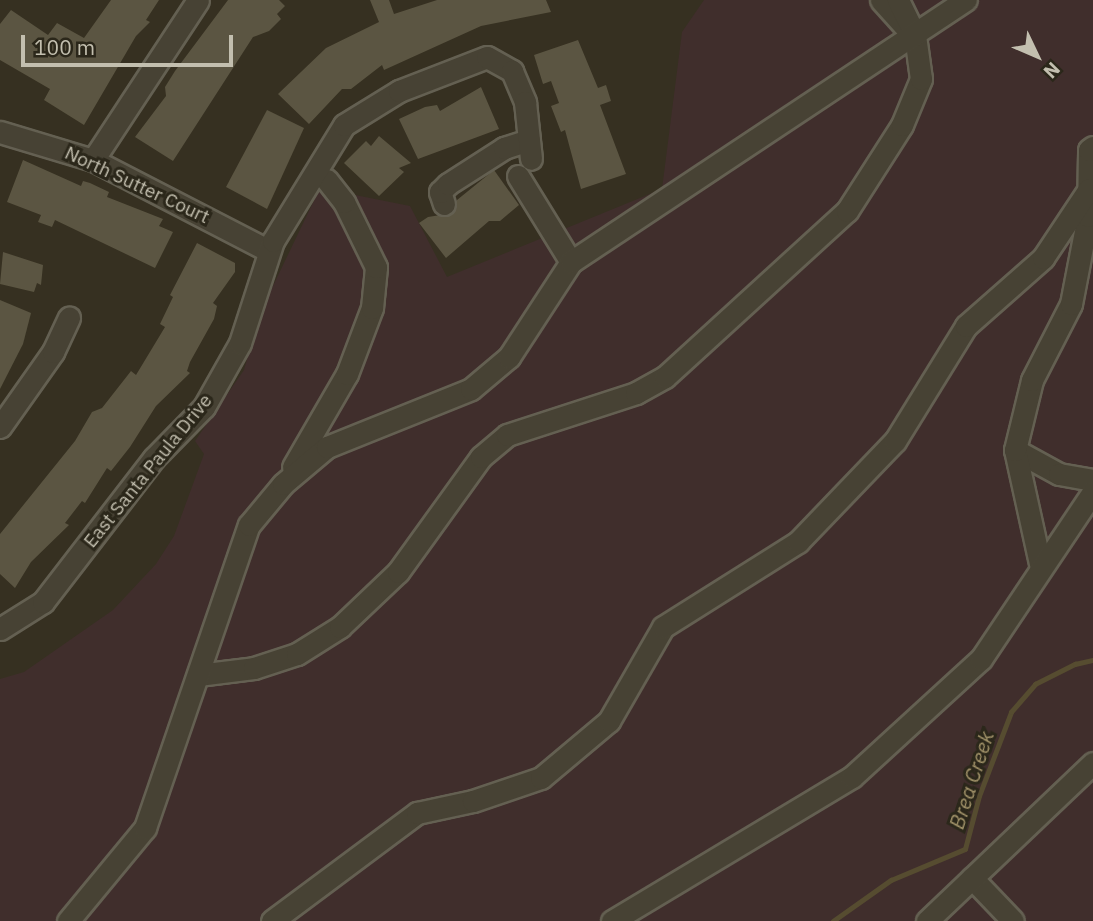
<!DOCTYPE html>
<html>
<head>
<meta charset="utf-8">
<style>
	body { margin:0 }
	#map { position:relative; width:1093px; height:921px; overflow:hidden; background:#363021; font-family:"IBM Plex Sans",sans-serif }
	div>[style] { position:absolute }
	.green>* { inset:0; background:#402e2c }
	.stream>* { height:4.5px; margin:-2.25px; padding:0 2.25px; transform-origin:2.25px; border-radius:2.25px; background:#564c30 }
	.building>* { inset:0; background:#5b5542 }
	.roads { filter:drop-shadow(2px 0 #646052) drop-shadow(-2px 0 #646052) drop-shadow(0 2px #646052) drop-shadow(0 -2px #646052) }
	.minor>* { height:21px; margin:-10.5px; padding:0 10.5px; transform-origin:10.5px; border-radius:10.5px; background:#474234 }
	span { translate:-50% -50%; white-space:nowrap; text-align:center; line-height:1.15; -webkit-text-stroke:6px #2b271a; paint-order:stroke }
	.street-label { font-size:19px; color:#c3bfaf }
	.water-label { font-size:21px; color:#a19269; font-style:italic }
	.north { position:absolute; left:1002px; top:21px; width:70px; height:70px; -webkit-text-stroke:5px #2b271a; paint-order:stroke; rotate:134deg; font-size:19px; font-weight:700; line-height:28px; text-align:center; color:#c3bfaf }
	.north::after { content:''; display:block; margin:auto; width:24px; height:32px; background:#c3bfaf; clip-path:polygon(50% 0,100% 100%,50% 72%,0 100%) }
	.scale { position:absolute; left:21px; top:35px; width:212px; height:32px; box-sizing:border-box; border:4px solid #c3bfaf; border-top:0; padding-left:9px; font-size:21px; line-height:24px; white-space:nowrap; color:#c3bfaf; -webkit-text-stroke:5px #2b271a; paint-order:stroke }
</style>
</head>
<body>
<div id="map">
	<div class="green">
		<i style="clip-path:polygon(704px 0,1093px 0,1093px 921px,0 921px,0 679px,24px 672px,113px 610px,156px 564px,174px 536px,204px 454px,195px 441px,244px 370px,260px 313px,320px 188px,410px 206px,447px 277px,662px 189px,682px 32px)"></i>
	</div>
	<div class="stream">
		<i style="left:833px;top:921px;width:71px;rotate:-35.3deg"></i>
		<i style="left:891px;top:880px;width:80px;rotate:-22.7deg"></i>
		<i style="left:965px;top:849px;width:55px;rotate:-75.2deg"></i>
		<i style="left:979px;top:796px;width:90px;rotate:-69.1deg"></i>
		<i style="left:1011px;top:712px;width:37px;rotate:-49deg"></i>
		<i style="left:1035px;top:684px;width:45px;rotate:-26.6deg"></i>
		<i style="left:1075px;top:664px;width:18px;rotate:-13deg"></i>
	</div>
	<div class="building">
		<i style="clip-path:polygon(111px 0,159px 0,146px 20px,150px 22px,136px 36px,84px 125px,44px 100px,50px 89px,0 60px,0 24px,11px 10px,48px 35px,57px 23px,84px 38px)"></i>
		<i style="clip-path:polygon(228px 0,279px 0,285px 6px,277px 14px,281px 19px,269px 31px,253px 37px,173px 161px,135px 137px,166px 96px,165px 87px,175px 71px)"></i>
		<i style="clip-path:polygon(370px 0,389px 0,394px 14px,437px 0,546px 0,551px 12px,481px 26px,384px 70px,382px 65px,351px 89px,342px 89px,309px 124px,278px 94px,326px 48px,379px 22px)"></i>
		<i style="clip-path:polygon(578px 40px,598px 88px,606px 85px,611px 101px,600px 105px,626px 174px,581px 189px,565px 130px,561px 132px,551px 106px,559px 103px,551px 81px,543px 84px,534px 55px)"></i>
		<i style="clip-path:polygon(481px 87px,499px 129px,418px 159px,399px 119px,425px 107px,437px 105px,440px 111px)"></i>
		<i style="clip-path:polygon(267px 110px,304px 128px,267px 209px,226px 187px)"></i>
		<i style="clip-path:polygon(379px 136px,411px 163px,399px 168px,404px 172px,379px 196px,344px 163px,366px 141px,371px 146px)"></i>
		<i style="clip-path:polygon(23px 160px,81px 186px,83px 181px,90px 183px,109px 192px,107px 197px,163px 219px,159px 226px,173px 232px,155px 268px,55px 220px,52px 227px,38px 222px,41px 215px,7px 202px)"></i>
		<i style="clip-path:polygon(494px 170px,519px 205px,500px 221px,489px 221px,446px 258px,419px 223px,428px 217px,453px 213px,457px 200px)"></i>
		<i style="clip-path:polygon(197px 243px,235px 263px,235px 272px,213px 303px,217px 306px,214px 319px,190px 362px,187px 371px,190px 373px,156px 406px,130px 447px,111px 471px,107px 468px,85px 503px,82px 501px,65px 523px,69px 525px,31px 562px,15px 588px,0 574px,0 534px,75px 441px,92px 412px,102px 408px,131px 371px,136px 375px,165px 327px,160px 324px,173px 297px,170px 295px)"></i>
		<i style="clip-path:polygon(3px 252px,43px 265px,41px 285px,37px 283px,34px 292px,0 284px)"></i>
		<i style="clip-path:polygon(0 300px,31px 313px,23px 344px,0 389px)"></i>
	</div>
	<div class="roads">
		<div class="minor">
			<i style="left:881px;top:0;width:36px;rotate:48deg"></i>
			<i style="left:0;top:132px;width:97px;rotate:16.8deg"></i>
			<i style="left:93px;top:160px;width:198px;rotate:27.3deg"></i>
			<i style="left:93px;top:160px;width:191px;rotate:-56.7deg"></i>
			<i style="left:518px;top:176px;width:101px;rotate:58.4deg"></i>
			<i style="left:444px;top:204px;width:13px;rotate:-108deg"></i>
			<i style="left:440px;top:192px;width:11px;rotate:-45deg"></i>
			<i style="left:448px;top:184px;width:67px;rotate:-32.7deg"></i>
			<i style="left:504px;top:148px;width:26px;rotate:-18deg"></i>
			<i style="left:0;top:427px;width:92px;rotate:-54.8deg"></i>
			<i style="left:53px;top:352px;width:38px;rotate:-65deg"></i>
			<i style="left:1015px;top:450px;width:50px;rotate:28.6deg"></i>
			<i style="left:1059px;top:474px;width:35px;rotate:10deg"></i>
			<i style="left:293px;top:467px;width:108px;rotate:-59.9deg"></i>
			<i style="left:347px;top:374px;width:71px;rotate:-69.3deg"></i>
			<i style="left:372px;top:308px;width:41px;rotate:-84.4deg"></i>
			<i style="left:376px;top:267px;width:72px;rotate:-116.2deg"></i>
			<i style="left:344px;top:202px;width:28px;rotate:-128deg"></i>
			<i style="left:1041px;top:568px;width:121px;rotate:-102.4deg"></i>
			<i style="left:1015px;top:450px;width:72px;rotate:-76.3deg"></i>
			<i style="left:1032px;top:380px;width:85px;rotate:-62.8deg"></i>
			<i style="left:1071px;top:304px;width:90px;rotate:-79.1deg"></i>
			<i style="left:1088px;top:216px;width:66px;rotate:-89.1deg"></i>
			<i style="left:1089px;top:150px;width:5px;rotate:-37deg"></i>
			<i style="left:0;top:629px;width:51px;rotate:-32.1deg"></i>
			<i style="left:43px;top:602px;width:182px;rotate:-52.4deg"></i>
			<i style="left:154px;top:458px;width:71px;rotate:-45.6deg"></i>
			<i style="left:204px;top:407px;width:73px;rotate:-60.6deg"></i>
			<i style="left:240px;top:343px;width:107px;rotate:-72.1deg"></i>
			<i style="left:273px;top:241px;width:136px;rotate:-58.5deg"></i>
			<i style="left:344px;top:125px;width:65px;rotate:-31.7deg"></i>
			<i style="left:399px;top:91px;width:94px;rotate:-21.1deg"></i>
			<i style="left:487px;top:57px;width:29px;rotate:29deg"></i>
			<i style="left:512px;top:71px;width:34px;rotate:67deg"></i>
			<i style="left:525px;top:102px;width:57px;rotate:84deg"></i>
			<i style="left:198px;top:675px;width:56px;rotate:-7.1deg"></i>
			<i style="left:254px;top:668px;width:45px;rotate:-18deg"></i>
			<i style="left:297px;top:654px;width:51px;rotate:-32.1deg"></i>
			<i style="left:340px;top:627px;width:80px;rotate:-43.5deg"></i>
			<i style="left:398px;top:572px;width:142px;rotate:-54.2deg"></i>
			<i style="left:481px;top:457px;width:34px;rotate:-40deg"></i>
			<i style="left:507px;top:435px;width:136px;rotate:-18deg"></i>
			<i style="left:636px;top:393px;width:33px;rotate:-29deg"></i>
			<i style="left:665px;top:377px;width:246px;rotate:-42.4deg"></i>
			<i style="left:847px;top:211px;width:102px;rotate:-57.4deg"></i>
			<i style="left:902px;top:125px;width:50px;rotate:-67.6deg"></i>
			<i style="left:921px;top:79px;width:44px;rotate:-97.8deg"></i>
			<i style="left:915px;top:35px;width:39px;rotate:-116deg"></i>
			<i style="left:972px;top:878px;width:59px;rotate:46.4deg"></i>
			<i style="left:68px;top:921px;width:121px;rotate:-50.4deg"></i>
			<i style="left:145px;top:828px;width:320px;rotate:-71.1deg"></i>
			<i style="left:249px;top:525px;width:53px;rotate:-50.3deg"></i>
			<i style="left:283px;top:484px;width:57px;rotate:-40.1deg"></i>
			<i style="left:327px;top:447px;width:155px;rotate:-21.9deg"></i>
			<i style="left:471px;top:389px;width:50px;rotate:-40.1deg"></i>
			<i style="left:509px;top:357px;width:113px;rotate:-56.9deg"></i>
			<i style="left:571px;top:262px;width:474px;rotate:-33.6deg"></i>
			<i style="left:272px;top:921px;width:181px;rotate:-36.7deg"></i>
			<i style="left:417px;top:813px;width:57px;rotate:-12.1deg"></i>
			<i style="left:473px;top:801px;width:72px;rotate:-18.7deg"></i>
			<i style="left:541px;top:778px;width:89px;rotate:-40deg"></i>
			<i style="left:609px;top:721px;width:108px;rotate:-60.1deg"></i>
			<i style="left:663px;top:627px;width:160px;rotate:-32.2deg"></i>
			<i style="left:798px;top:542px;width:140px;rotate:-46.2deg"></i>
			<i style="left:895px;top:441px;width:135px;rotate:-58.3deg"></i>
			<i style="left:966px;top:326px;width:103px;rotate:-41.4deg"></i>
			<i style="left:1043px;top:258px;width:83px;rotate:-56.3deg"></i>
			<i style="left:612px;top:921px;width:280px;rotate:-31deg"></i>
			<i style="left:852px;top:777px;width:175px;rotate:-42.5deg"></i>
			<i style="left:981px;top:659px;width:201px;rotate:-56.2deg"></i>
			<i style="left:927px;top:921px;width:229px;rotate:-43.6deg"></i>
		</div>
	</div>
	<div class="street-label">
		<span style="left:137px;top:185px;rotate:25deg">North Sutter Court</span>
		<span style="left:148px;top:471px;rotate:-51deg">East Santa Paula Drive</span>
	</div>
	<div class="water-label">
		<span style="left:971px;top:780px;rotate:-72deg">Brea Creek</span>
	</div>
	<div class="north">N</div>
	<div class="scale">100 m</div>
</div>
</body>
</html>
